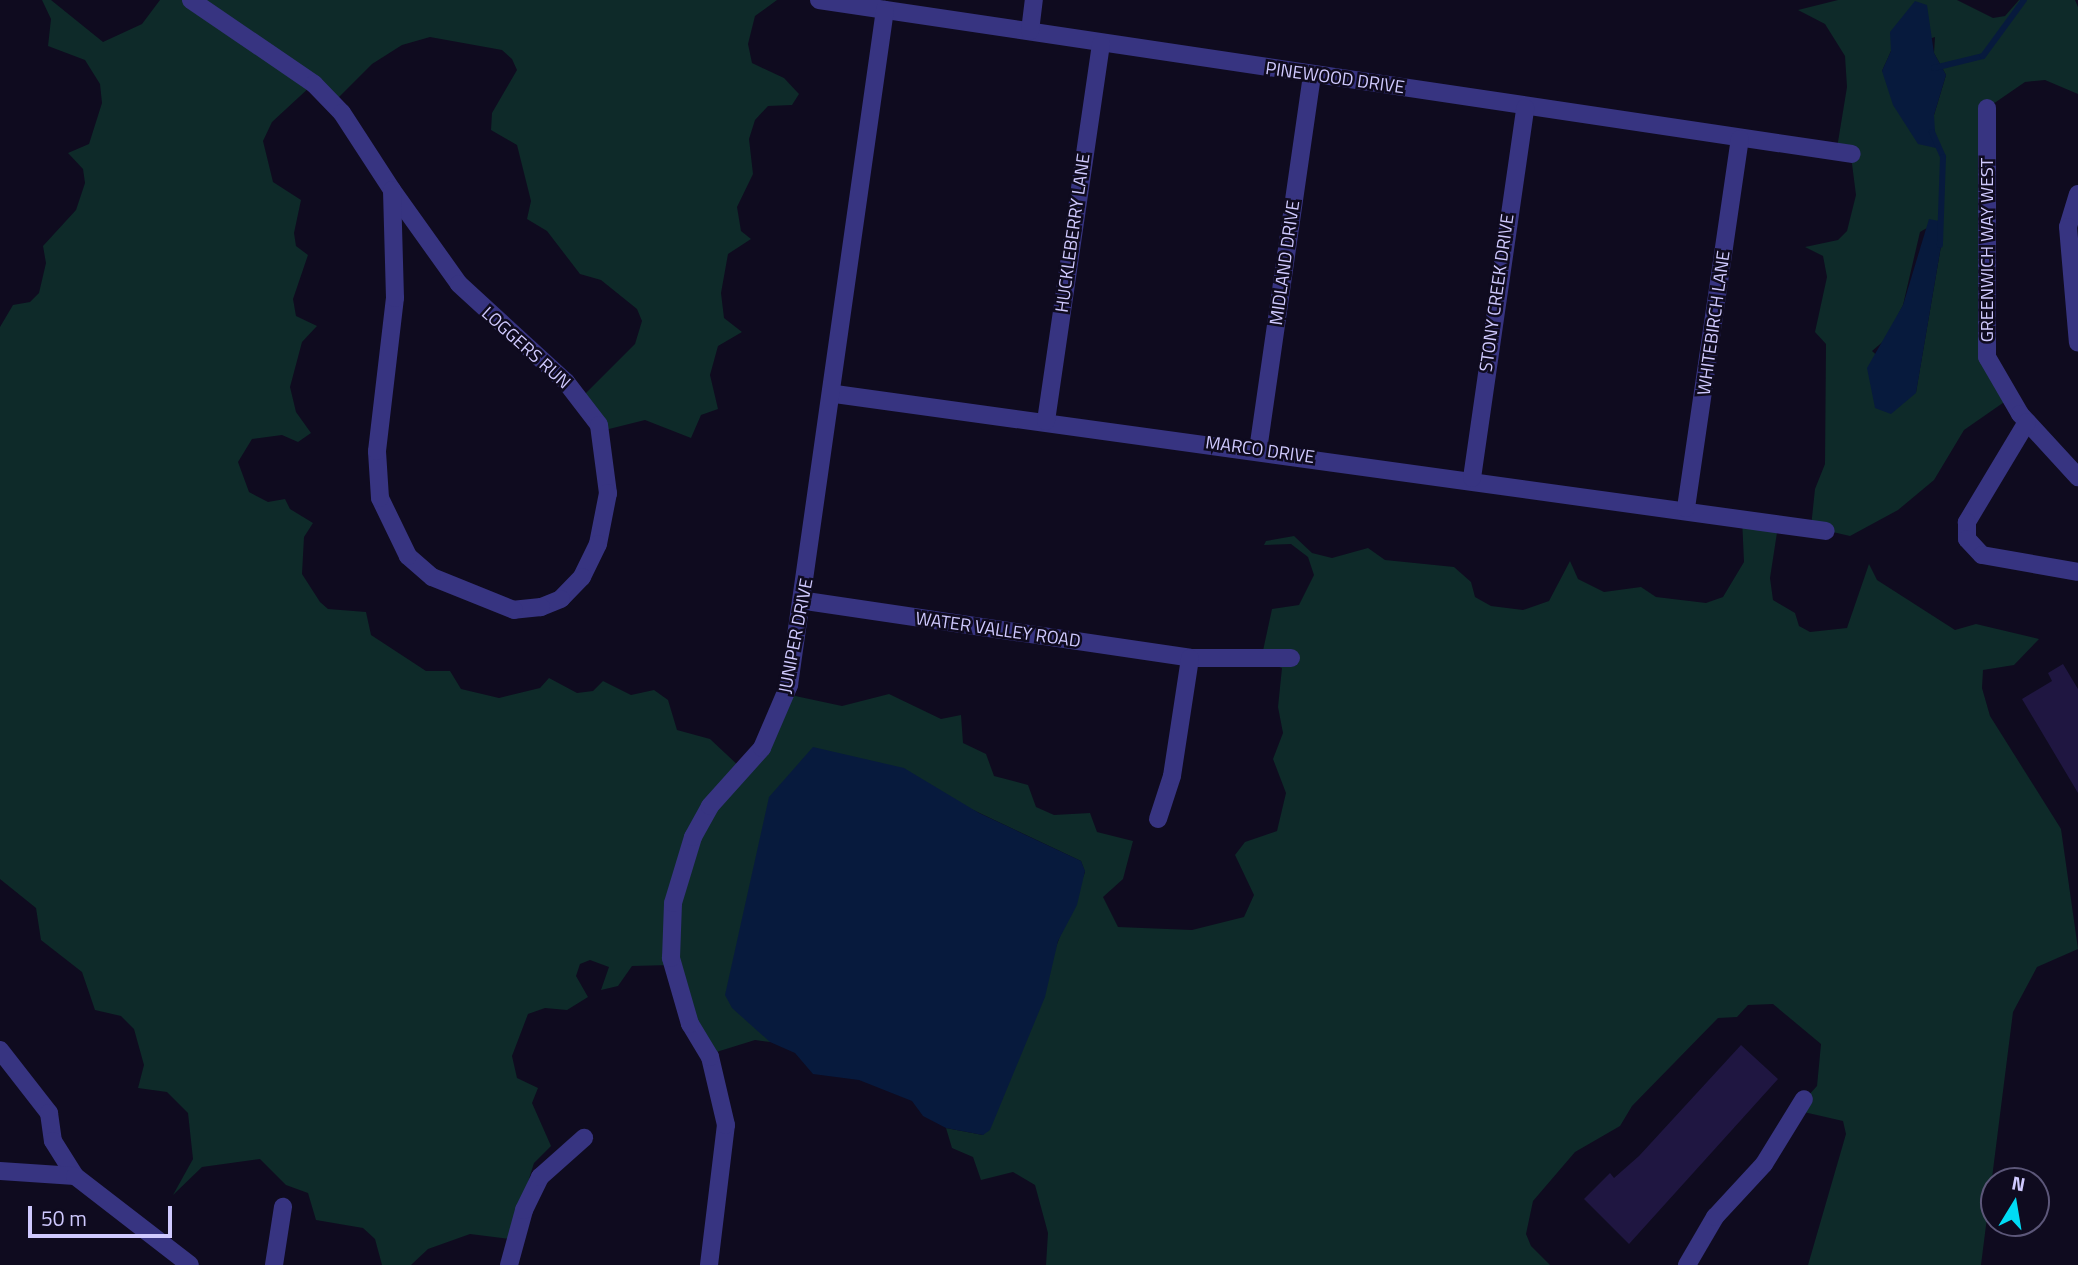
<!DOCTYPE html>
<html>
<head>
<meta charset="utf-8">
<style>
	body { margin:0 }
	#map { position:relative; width:2078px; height:1265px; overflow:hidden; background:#0f0b1f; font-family:"Titillium Web",sans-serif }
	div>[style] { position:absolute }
	.green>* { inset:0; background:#0e2a29 }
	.water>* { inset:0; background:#071a3d }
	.stream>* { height:6px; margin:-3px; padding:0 3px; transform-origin:3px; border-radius:3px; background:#071a3d }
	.building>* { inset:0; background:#1f1641 }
	.street>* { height:18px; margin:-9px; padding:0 9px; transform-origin:9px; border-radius:9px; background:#373481 }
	span { translate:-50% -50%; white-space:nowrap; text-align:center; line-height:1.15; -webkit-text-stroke:5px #0f0b1f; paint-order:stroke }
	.street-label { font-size:18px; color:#d0caff }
	.north { position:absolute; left:1980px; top:1167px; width:70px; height:70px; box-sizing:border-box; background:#0f0b1f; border:2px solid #5c5779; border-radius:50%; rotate:11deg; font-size:19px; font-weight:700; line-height:28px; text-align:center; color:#d0caff }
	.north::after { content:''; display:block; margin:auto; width:24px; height:32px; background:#00dcf5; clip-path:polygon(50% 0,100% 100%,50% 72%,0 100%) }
	.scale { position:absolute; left:28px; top:1206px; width:144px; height:32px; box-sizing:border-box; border:4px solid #d0caff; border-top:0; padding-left:9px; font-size:21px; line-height:24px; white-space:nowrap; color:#d0caff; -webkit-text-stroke:5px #0f0b1f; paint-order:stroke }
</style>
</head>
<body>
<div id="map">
	<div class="green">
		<i style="clip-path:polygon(42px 0,51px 0,103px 42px,142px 24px,160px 0,777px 0,755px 16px,748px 44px,752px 63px,784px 78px,799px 94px,792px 105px,768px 106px,755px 120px,749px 139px,753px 174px,737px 207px,741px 231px,751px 239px,728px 254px,721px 293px,724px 318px,742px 332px,718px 346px,710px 375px,718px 409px,701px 415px,691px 438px,645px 420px,601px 431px,582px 397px,635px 344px,642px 321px,637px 309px,601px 280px,580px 274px,547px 231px,527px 219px,531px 201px,517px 145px,491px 130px,492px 113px,517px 70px,512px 59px,502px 50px,430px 37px,402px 45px,372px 64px,334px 102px,312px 85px,272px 122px,263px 141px,273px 182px,301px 200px,294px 233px,296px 246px,308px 255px,293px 299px,296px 316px,317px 326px,302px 342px,290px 387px,296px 412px,311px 433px,298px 442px,282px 435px,252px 439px,238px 462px,249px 492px,268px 502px,285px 499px,290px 509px,313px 523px,304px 537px,302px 574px,320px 602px,328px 609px,366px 612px,371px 635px,426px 671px,450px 671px,461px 689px,499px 698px,540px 688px,549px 678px,577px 693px,593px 691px,603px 681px,631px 695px,654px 690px,668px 700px,677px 730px,710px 739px,741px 768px,786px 694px,842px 706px,889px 694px,941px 719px,961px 715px,963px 743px,986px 754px,994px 776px,1028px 785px,1036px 807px,1054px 815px,1090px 813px,1097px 832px,1133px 841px,1123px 879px,1103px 897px,1118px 927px,1192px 930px,1244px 917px,1254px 895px,1235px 855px,1245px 842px,1277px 831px,1286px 793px,1273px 759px,1283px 733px,1278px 707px,1282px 668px,1261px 660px,1272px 609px,1299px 605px,1314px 575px,1308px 557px,1291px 544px,1264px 545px,1266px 541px,1294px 536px,1312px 553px,1332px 558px,1368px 548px,1385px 560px,1454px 567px,1471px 582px,1475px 597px,1491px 606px,1523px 610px,1549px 601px,1570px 561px,1578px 579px,1604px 592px,1641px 587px,1656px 597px,1706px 603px,1723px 597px,1744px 562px,1742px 518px,1778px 526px,1770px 578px,1773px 600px,1795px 613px,1799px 626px,1810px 632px,1847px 628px,1869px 564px,1877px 580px,1955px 630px,1976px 624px,2039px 639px,2014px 665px,1983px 670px,1982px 688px,1990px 716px,2061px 829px,2078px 949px,2037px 967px,2013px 1012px,1981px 1265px,1808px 1265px,1846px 1134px,1843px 1121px,1795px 1110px,1817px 1086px,1821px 1044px,1773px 1004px,1748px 1005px,1737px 1017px,1718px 1018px,1632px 1106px,1620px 1126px,1575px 1152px,1533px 1201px,1526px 1234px,1531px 1246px,1550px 1265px,1046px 1265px,1048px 1233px,1035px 1185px,1013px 1172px,981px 1180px,973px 1157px,952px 1148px,946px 1128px,983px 1135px,1085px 872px,1081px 861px,967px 807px,770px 1042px,755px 1040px,710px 1054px,671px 965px,632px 966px,618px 986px,601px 990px,609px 967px,590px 960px,580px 964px,576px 976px,588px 997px,567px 1010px,545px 1008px,528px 1014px,512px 1056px,517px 1078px,538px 1088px,532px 1103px,551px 1146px,534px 1163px,510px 1239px,470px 1234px,428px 1249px,411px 1265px,382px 1265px,375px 1239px,363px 1228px,316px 1220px,308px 1193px,286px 1185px,260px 1159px,202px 1167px,173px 1195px,193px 1159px,188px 1113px,167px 1092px,138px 1088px,144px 1065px,134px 1029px,121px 1016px,95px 1010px,82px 972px,41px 940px,36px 908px,0 879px,0 327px,13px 305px,30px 302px,39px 293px,46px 263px,43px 246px,76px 210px,85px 183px,83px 169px,68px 153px,89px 144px,102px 103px,100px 84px,85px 60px,48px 46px,51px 19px)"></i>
		<i style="clip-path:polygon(evenodd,1838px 0,1957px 0,1993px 18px,2005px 16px,2019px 0,2075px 0,2078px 7px,2078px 94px,2045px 80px,2025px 82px,1993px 104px,1986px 356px,2010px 398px,1964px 430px,1934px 480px,1898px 510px,1850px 536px,1811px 527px,1815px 489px,1825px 464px,1826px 344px,1815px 332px,1827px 277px,1823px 256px,1805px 247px,1838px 240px,1847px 231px,1856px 195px,1851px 156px,1837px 148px,1847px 87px,1845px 56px,1825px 24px,1798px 10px,1838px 0,1935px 37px,1934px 53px,1946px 75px,1934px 115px,1882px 71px,1891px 51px,1935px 37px,1838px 0,1939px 221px,1941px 246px,1916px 392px,1872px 351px,1886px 339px,1903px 305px,1920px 232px,1939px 221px)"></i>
	</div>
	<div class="water">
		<i style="clip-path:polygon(1915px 1px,1927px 5px,1934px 53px,1946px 75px,1934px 115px,1936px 148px,1918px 144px,1893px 105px,1882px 71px,1891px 51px,1890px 32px)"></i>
		<i style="clip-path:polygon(1929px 219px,1939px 221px,1941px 246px,1916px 393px,1891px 414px,1875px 408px,1867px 368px,1903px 305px)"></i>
		<i style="clip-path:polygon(813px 747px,904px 768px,979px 813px,1081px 861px,1085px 871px,1077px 905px,1058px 941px,1045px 997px,990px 1130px,983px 1135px,946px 1128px,923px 1116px,912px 1101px,859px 1080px,813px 1074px,795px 1053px,770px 1042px,732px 1008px,725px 995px,769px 797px)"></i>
	</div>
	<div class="stream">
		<i style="left:1934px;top:68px;width:50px;rotate:-13.8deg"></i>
		<i style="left:1983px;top:56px;width:69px;rotate:-53.8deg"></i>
		<i style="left:1932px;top:132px;width:27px;rotate:66deg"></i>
		<i style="left:1943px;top:157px;width:88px;rotate:92deg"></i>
	</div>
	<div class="building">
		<i style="clip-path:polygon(2063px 664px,2078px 689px,2078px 793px,2022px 699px,2052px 681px,2048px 673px)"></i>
		<i style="clip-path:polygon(1741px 1045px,1778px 1079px,1629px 1244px,1584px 1199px,1610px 1173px,1614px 1178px,1639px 1156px)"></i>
	</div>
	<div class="street">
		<i style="left:191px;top:0;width:149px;rotate:34.3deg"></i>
		<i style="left:314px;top:84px;width:40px;rotate:46deg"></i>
		<i style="left:342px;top:113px;width:92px;rotate:57deg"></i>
		<i style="left:819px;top:0;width:1044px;rotate:8.48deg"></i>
		<i style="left:1030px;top:31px;width:31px;rotate:-83deg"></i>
		<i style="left:1987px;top:108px;width:249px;rotate:90deg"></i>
		<i style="left:1987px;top:357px;width:66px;rotate:59.9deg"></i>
		<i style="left:2020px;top:414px;width:86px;rotate:47.4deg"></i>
		<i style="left:392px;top:190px;width:115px;rotate:54.5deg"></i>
		<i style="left:459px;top:284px;width:145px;rotate:42.5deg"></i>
		<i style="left:566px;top:382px;width:54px;rotate:52.5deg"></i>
		<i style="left:599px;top:425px;width:69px;rotate:82.5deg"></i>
		<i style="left:608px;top:493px;width:52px;rotate:101.1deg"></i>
		<i style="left:598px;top:544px;width:37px;rotate:116deg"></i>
		<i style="left:582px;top:577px;width:30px;rotate:134deg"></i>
		<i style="left:561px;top:599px;width:22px;rotate:158deg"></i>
		<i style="left:541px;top:607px;width:27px;rotate:174deg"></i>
		<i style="left:514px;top:610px;width:88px;rotate:-158.1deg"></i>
		<i style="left:432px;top:577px;width:32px;rotate:-139deg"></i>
		<i style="left:408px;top:556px;width:64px;rotate:-115.8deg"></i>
		<i style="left:380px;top:498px;width:47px;rotate:-93.7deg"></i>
		<i style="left:377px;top:451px;width:154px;rotate:-83.3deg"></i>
		<i style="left:395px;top:298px;width:108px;rotate:-91.6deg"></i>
		<i style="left:2078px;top:194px;width:34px;rotate:107deg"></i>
		<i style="left:2068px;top:227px;width:116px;rotate:85.1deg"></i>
		<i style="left:835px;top:394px;width:1000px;rotate:7.87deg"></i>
		<i style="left:1046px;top:421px;width:381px;rotate:-81.7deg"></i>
		<i style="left:2027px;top:422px;width:117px;rotate:121deg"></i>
		<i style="left:1967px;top:522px;width:17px;rotate:90deg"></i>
		<i style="left:1967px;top:539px;width:22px;rotate:47deg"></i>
		<i style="left:1982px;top:555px;width:97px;rotate:10deg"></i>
		<i style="left:1258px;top:450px;width:378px;rotate:-81.8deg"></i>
		<i style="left:1472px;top:478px;width:374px;rotate:-81.8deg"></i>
		<i style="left:1686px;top:508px;width:373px;rotate:-81.7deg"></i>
		<i style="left:806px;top:601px;width:388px;rotate:8.4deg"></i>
		<i style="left:1190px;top:658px;width:101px"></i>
		<i style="left:1158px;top:819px;width:45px;rotate:-72deg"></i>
		<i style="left:1172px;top:776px;width:119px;rotate:-81.3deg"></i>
		<i style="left:0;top:1050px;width:80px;rotate:52.1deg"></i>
		<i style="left:49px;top:1113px;width:28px;rotate:82deg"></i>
		<i style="left:53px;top:1141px;width:41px;rotate:57.8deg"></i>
		<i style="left:0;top:1171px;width:75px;rotate:3.8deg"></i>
		<i style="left:75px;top:1176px;width:145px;rotate:37.7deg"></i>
		<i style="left:274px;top:1265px;width:59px;rotate:-81.2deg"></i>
		<i style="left:509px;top:1265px;width:57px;rotate:-74.7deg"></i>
		<i style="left:524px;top:1210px;width:37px;rotate:-64deg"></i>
		<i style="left:540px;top:1177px;width:59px;rotate:-41.6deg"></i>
		<i style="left:709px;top:1265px;width:141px;rotate:-83.1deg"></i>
		<i style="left:726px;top:1125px;width:70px;rotate:-103.2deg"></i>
		<i style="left:710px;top:1057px;width:39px;rotate:-121deg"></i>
		<i style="left:690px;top:1024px;width:69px;rotate:-106.1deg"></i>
		<i style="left:671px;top:958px;width:55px;rotate:-87.9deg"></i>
		<i style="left:673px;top:903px;width:69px;rotate:-73.1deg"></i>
		<i style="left:693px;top:837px;width:35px;rotate:-61deg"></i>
		<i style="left:710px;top:806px;width:78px;rotate:-48.1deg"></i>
		<i style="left:762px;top:748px;width:69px;rotate:-66.8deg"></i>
		<i style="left:789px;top:685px;width:682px;rotate:-81.91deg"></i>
		<i style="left:1687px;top:1265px;width:56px;rotate:-59.7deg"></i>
		<i style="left:1715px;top:1217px;width:72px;rotate:-47.2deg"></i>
		<i style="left:1764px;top:1164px;width:76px;rotate:-58.4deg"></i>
	</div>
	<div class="street-label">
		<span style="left:1335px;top:78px;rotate:8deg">PINEWOOD DRIVE</span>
		<span style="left:1073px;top:233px;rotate:-82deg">HUCKLEBERRY LANE</span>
		<span style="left:1987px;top:250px;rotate:-90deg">GREENWICH WAY WEST</span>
		<span style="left:1285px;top:263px;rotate:-82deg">MIDLAND DRIVE</span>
		<span style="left:1497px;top:293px;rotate:-82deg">STONY CREEK DRIVE</span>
		<span style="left:1714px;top:323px;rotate:-82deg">WHITEBIRCH LANE</span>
		<span style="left:526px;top:348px;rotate:42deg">LOGGERS RUN</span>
		<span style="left:1260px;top:450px;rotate:8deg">MARCO DRIVE</span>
		<span style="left:998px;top:630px;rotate:8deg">WATER VALLEY ROAD</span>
		<span style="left:796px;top:636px;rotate:-79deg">JUNIPER DRIVE</span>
	</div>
	<div class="north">N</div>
	<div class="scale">50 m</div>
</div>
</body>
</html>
